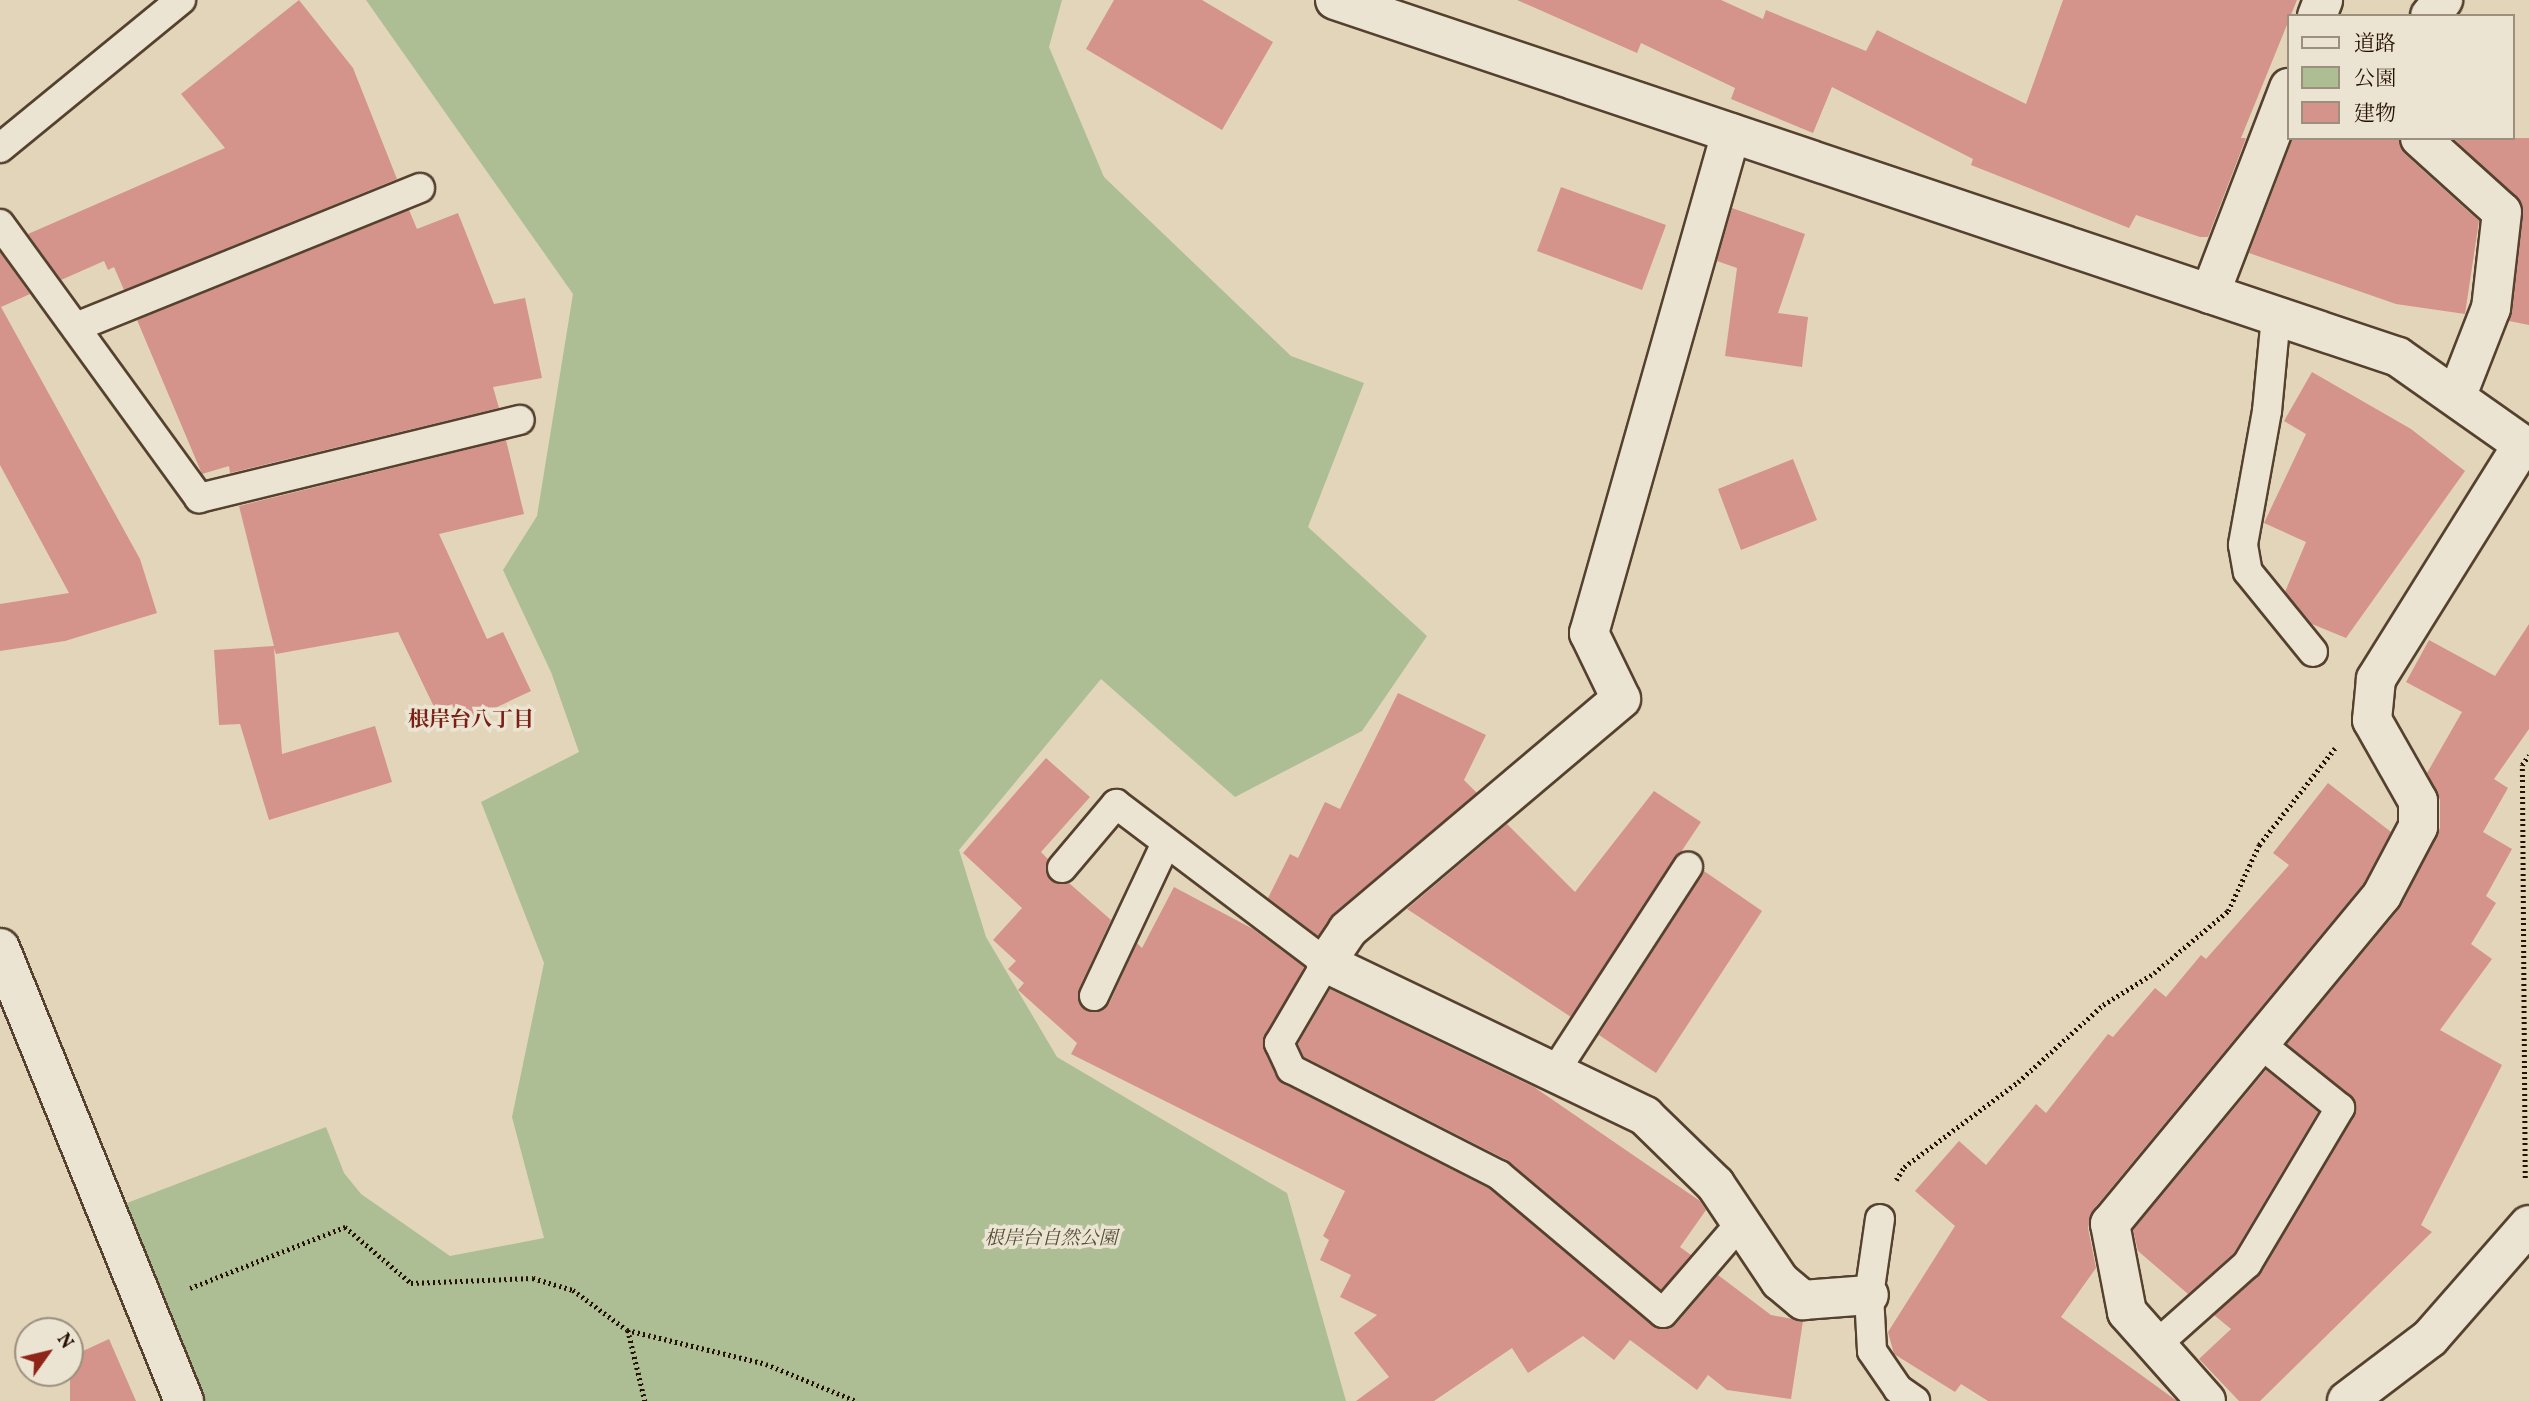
<!DOCTYPE html>
<html>
<head>
<meta charset="utf-8">
<style>
	body { margin:0 }
	#map { position:relative; width:2529px; height:1401px; overflow:hidden; background:#e2d5ba; font-family:Vollkorn,"Noto Serif JP",serif }
	div>[style] { position:absolute }
	.green>* { inset:0; background:#adbe94 }
	.building>* { inset:0; background:#d4948b }
	.path>* { height:4.5px; margin-top:-2.25px; transform-origin:0; background:repeating-linear-gradient(90deg,#261000 0 2px,transparent 0 5.5px) }
	.roads { filter:drop-shadow(2px 0 #55412e) drop-shadow(-2px 0 #55412e) drop-shadow(0 2px #55412e) drop-shadow(0 -2px #55412e) }
	.lane>* { height:28px; margin:-14px; padding:0 14px; transform-origin:14px; border-radius:14px; background:#ece4d2 }
	.street>* { height:38px; margin:-19px; padding:0 19px; transform-origin:19px; border-radius:19px; background:#ece4d2 }
	.secondary>* { height:38px; margin:-19px; padding:0 19px; transform-origin:19px; border-radius:19px; background:#ece4d2 }
	span { translate:-50% -50%; white-space:nowrap; text-align:center; line-height:1.15; -webkit-text-stroke:7px #ece4d2; paint-order:stroke }
	.park-label { font-size:19px; color:#554d34; font-style:italic }
	.neighbourhood-label { font-size:21px; color:#7a1f14; font-weight:700 }
	.legend { position:absolute; left:2287px; top:14px; width:228px; height:126px; box-sizing:border-box; background:#ece4d2; border:2px solid #9d8f7e; margin:0; padding:9px 12px; list-style:none; font-size:21px; color:#261000 }
	.legend li { display:flex; align-items:center; gap:14px; height:35px }
	.legend b { width:35px; border:2px solid #9d8f7e }
	.north { position:absolute; left:14px; top:1317px; width:70px; height:70px; box-sizing:border-box; background:#ece4d2; border:2px solid #9d8f7e; border-radius:50%; rotate:56deg; font-size:19px; font-weight:700; line-height:28px; text-align:center; color:#261000 }
	.north::after { content:''; display:block; margin:auto; width:24px; height:32px; background:#8f2418; clip-path:polygon(50% 0,100% 100%,50% 72%,0 100%) }
</style>
</head>
<body>
<div id="map">
	<div class="green">
		<i style="clip-path:polygon(366px 0,1062px 0,1049px 47px,1104px 177px,1291px 356px,1364px 383px,1308px 527px,1427px 636px,1362px 731px,1235px 797px,1101px 679px,959px 850px,986px 937px,1057px 1057px,1287px 1193px,1346px 1401px,184px 1401px,106px 1211px,326px 1127px,344px 1173px,361px 1194px,450px 1256px,544px 1238px,512px 1117px,544px 963px,481px 802px,579px 752px,551px 672px,503px 570px,537px 516px,573px 294px)"></i>
	</div>
	<div class="building">
		<i style="clip-path:polygon(299px 0,353px 68px,397px 179px,124px 290px,114px 267px,108px 270px,104px 261px,61px 280px,28px 234px,225px 148px,181px 94px)"></i>
		<i style="clip-path:polygon(1114px 0,1202px 0,1273px 42px,1222px 130px,1086px 49px)"></i>
		<i style="clip-path:polygon(1517px 0,1721px 0,1763px 19px,1766px 10px,1866px 51px,1877px 30px,2026px 104px,2063px 0,2297px 0,2241px 138px,2246px 138px,2208px 237px,2200px 237px,2136px 215px,2129px 228px,1971px 165px,1973px 159px,1832px 87px,1813px 133px,1731px 99px,1735px 88px,1641px 43px,1637px 53px)"></i>
		<i style="clip-path:polygon(2293px 138px,2399px 138px,2405px 154px,2479px 221px,2465px 314px,2396px 304px,2249px 253px)"></i>
		<i style="clip-path:polygon(2453px 138px,2529px 138px,2529px 325px,2509px 321px,2522px 204px)"></i>
		<i style="clip-path:polygon(1561px 187px,1666px 225px,1642px 290px,1537px 251px)"></i>
		<i style="clip-path:polygon(1732px 208px,1805px 234px,1778px 313px,1808px 317px,1802px 367px,1725px 356px,1737px 268px,1717px 261px)"></i>
		<i style="clip-path:polygon(409px 210px,417px 229px,458px 213px,494px 304px,525px 298px,542px 378px,493px 387px,499px 408px,230px 473px,229px 466px,202px 474px,137px 320px)"></i>
		<i style="clip-path:polygon(0 252px,30px 294px,1px 307px,140px 559px,157px 613px,65px 641px,0 651px,0 604px,69px 593px,0 465px)"></i>
		<i style="clip-path:polygon(2312px 372px,2411px 429px,2465px 471px,2346px 638px,2312px 624px,2285px 592px,2306px 542px,2264px 523px,2306px 434px,2284px 421px)"></i>
		<i style="clip-path:polygon(506px 440px,524px 514px,439px 534px,487px 639px,503px 632px,531px 691px,461px 724px,452px 704px,436px 711px,398px 632px,276px 654px,274px 648px,282px 754px,375px 726px,392px 782px,269px 820px,240px 724px,219px 725px,214px 650px,274px 646px,239px 506px)"></i>
		<i style="clip-path:polygon(1793px 459px,1817px 520px,1741px 550px,1718px 489px)"></i>
		<i style="clip-path:polygon(2529px 624px,2529px 729px,2494px 779px,2508px 788px,2483px 832px,2512px 849px,2486px 896px,2496px 903px,2471px 944px,2492px 959px,2440px 1030px,2502px 1065px,2421px 1225px,2432px 1232px,2260px 1401px,2239px 1401px,2199px 1359px,2231px 1329px,2214px 1315px,2261px 1273px,2356px 1110px,2350px 1095px,2287px 1044px,2399px 909px,2440px 828px,2440px 800px,2427px 773px,2462px 712px,2406px 682px,2429px 640px,2495px 676px)"></i>
		<i style="clip-path:polygon(1398px 693px,1486px 735px,1464px 780px,1477px 793px,1334px 913px,1318px 936px,1268px 898px,1290px 854px,1298px 858px,1325px 802px,1340px 809px)"></i>
		<i style="clip-path:polygon(1046px 758px,1090px 797px,1041px 852px,1048px 859px,1047px 874px,1058px 884px,1069px 883px,1111px 920px,1079px 989px,1081px 1006px,1096px 1012px,1109px 1004px,1137px 943px,1142px 948px,1174px 887px,1253px 929px,1304px 967px,1263px 1042px,1283px 1083px,1490px 1189px,1659px 1329px,1676px 1324px,1718px 1275px,1771px 1315px,1803px 1321px,1791px 1399px,1727px 1390px,1708px 1375px,1697px 1390px,1630px 1340px,1614px 1360px,1583px 1336px,1528px 1373px,1512px 1348px,1434px 1401px,1356px 1401px,1389px 1377px,1354px 1333px,1377px 1315px,1340px 1297px,1351px 1275px,1320px 1260px,1329px 1240px,1323px 1236px,1345px 1191px,1071px 1054px,1077px 1043px,1018px 990px,1024px 983px,1008px 969px,1016px 961px,993px 940px,1022px 908px,963px 853px)"></i>
		<i style="clip-path:polygon(2328px 783px,2391px 832px,2364px 883px,2093px 1210px,2088px 1228px,2096px 1268px,2061px 1317px,2177px 1401px,1988px 1401px,1961px 1384px,1955px 1392px,1894px 1354px,1888px 1332px,1955px 1226px,1915px 1191px,1959px 1141px,1986px 1165px,2036px 1104px,2046px 1113px,2108px 1034px,2113px 1037px,2155px 988px,2166px 997px,2201px 955px,2206px 959px,2289px 865px,2273px 853px)"></i>
		<i style="clip-path:polygon(1654px 791px,1701px 822px,1571px 1017px,1407px 909px,1507px 824px,1575px 892px)"></i>
		<i style="clip-path:polygon(1704px 871px,1762px 911px,1656px 1073px,1599px 1035px)"></i>
		<i style="clip-path:polygon(1330px 989px,1534px 1087px,1700px 1201px,1706px 1210px,1680px 1247px,1691px 1255px,1661px 1290px,1507px 1160px,1304px 1057px,1298px 1044px)"></i>
		<i style="clip-path:polygon(2266px 1070px,2318px 1112px,2234px 1253px,2188px 1294px,2138px 1251px,2133px 1230px)"></i>
		<i style="clip-path:polygon(109px 1339px,136px 1401px,70px 1401px,70px 1357px)"></i>
	</div>
	<div class="path">
		<i style="left:2525px;top:1178px;width:413px;rotate:-90.4deg"></i>
		<i style="left:2522px;top:765px;width:12px;rotate:-55deg"></i>
		<i style="left:1896px;top:1180px;width:15px;rotate:-58deg"></i>
		<i style="left:1904px;top:1167px;width:142px;rotate:-36.7deg"></i>
		<i style="left:2018px;top:1082px;width:115px;rotate:-42.2deg"></i>
		<i style="left:2103px;top:1005px;width:60px;rotate:-32.1deg"></i>
		<i style="left:2154px;top:973px;width:97px;rotate:-40deg"></i>
		<i style="left:2228px;top:911px;width:73px;rotate:-64.8deg"></i>
		<i style="left:2259px;top:845px;width:123px;rotate:-51.9deg"></i>
		<i style="left:190px;top:1288px;width:167px;rotate:-21.5deg"></i>
		<i style="left:345px;top:1227px;width:87px;rotate:40.3deg"></i>
		<i style="left:411px;top:1283px;width:122px;rotate:-2.3deg"></i>
		<i style="left:533px;top:1278px;width:42px;rotate:16.7deg"></i>
		<i style="left:573px;top:1290px;width:67px;rotate:36.5deg"></i>
		<i style="left:627px;top:1330px;width:143px;rotate:13.7deg"></i>
		<i style="left:766px;top:1364px;width:97px;rotate:22.3deg"></i>
		<i style="left:628px;top:1330px;width:73px;rotate:76.5deg"></i>
	</div>
	<div class="roads">
		<div class="lane">
			<i style="left:0;top:148px;width:234px;rotate:-39.3deg"></i>
			<i style="left:0;top:224px;width:339px;rotate:54deg"></i>
			<i style="left:199px;top:498px;width:330px;rotate:-13.7deg"></i>
			<i style="left:2276px;top:316px;width:95px;rotate:95.4deg"></i>
			<i style="left:2267px;top:411px;width:136px;rotate:100.2deg"></i>
			<i style="left:2243px;top:545px;width:27px;rotate:80deg"></i>
			<i style="left:2248px;top:572px;width:103px;rotate:50.9deg"></i>
			<i style="left:76px;top:327px;width:371px;rotate:-22deg"></i>
			<i style="left:1062px;top:868px;width:84px;rotate:-49.8deg"></i>
			<i style="left:1116px;top:804px;width:263px;rotate:37.1deg"></i>
			<i style="left:1326px;top:963px;width:93px;rotate:120.4deg"></i>
			<i style="left:1279px;top:1043px;width:29px;rotate:65deg"></i>
			<i style="left:1291px;top:1069px;width:233px;rotate:27deg"></i>
			<i style="left:1499px;top:1175px;width:214px;rotate:40.1deg"></i>
			<i style="left:1663px;top:1313px;width:116px;rotate:-49.2deg"></i>
			<i style="left:1094px;top:996px;width:167px;rotate:-64.8deg"></i>
			<i style="left:1554px;top:1073px;width:246px;rotate:-57deg"></i>
			<i style="left:1880px;top:1219px;width:77px;rotate:98.2deg"></i>
			<i style="left:1869px;top:1295px;width:56px;rotate:86.9deg"></i>
			<i style="left:1872px;top:1351px;width:46px;rotate:55.6deg"></i>
			<i style="left:1898px;top:1389px;width:21px;rotate:35deg"></i>
			<i style="left:2156px;top:1345px;width:122px;rotate:-41.7deg"></i>
			<i style="left:2247px;top:1264px;width:182px;rotate:-59.2deg"></i>
			<i style="left:2340px;top:1108px;width:105px;rotate:-141.2deg"></i>
		</div>
		<div class="street">
			<i style="left:1335px;top:0;width:1121px;rotate:18.56deg"></i>
			<i style="left:2398px;top:357px;width:160px;rotate:35.1deg"></i>
			<i style="left:2317px;top:16px;width:17px;rotate:-69deg"></i>
			<i style="left:2430px;top:16px;width:21px;rotate:-51deg"></i>
			<i style="left:1731px;top:133px;width:520px;rotate:105.85deg"></i>
			<i style="left:1589px;top:633px;width:73px;rotate:64.1deg"></i>
			<i style="left:1621px;top:699px;width:358px;rotate:139.8deg"></i>
			<i style="left:1348px;top:930px;width:40px;rotate:124deg"></i>
			<i style="left:1326px;top:963px;width:354px;rotate:25.6deg"></i>
			<i style="left:1645px;top:1116px;width:98px;rotate:44.2deg"></i>
			<i style="left:1715px;top:1184px;width:117px;rotate:56.2deg"></i>
			<i style="left:1780px;top:1281px;width:30px;rotate:40deg"></i>
			<i style="left:1803px;top:1300px;width:66px;rotate:-4.3deg"></i>
			<i style="left:2420px;top:138px;width:110px;rotate:42.1deg"></i>
			<i style="left:2502px;top:212px;width:97px;rotate:96.5deg"></i>
			<i style="left:2491px;top:308px;width:93px;rotate:111.3deg"></i>
			<i style="left:2210px;top:294px;width:221px;rotate:-69deg"></i>
			<i style="left:0;top:948px;width:489px;rotate:67.9deg"></i>
			<i style="left:2206px;top:1401px;width:119px;rotate:-131.6deg"></i>
			<i style="left:2127px;top:1312px;width:90px;rotate:-100.9deg"></i>
			<i style="left:2110px;top:1224px;width:427px;rotate:-50.4deg"></i>
			<i style="left:2382px;top:895px;width:77px;rotate:-62.1deg"></i>
			<i style="left:2418px;top:827px;width:26px;rotate:-90deg"></i>
			<i style="left:2418px;top:801px;width:93px;rotate:-119.6deg"></i>
			<i style="left:2372px;top:720px;width:41px;rotate:-84.4deg"></i>
			<i style="left:2376px;top:679px;width:274px;rotate:-58deg"></i>
		</div>
		<div class="secondary">
			<i style="left:2347px;top:1401px;width:104px;rotate:-37.2deg"></i>
			<i style="left:2430px;top:1338px;width:150px;rotate:-48.8deg"></i>
		</div>
	</div>
	<div class="park-label">
		<span style="left:1051px;top:1240px">根岸台自然公園</span>
	</div>
	<div class="neighbourhood-label">
		<span style="left:471px;top:721px">根岸台八丁目</span>
	</div>
	<ul class="legend">
	<li><b style="height:9px;background:#ece4d2"></b>道路</li>
	<li><b style="height:19px;background:#adbe94"></b>公園</li>
	<li><b style="height:19px;background:#d4948b"></b>建物</li>
	</ul>
	<div class="north">N</div>
</div>
</body>
</html>
